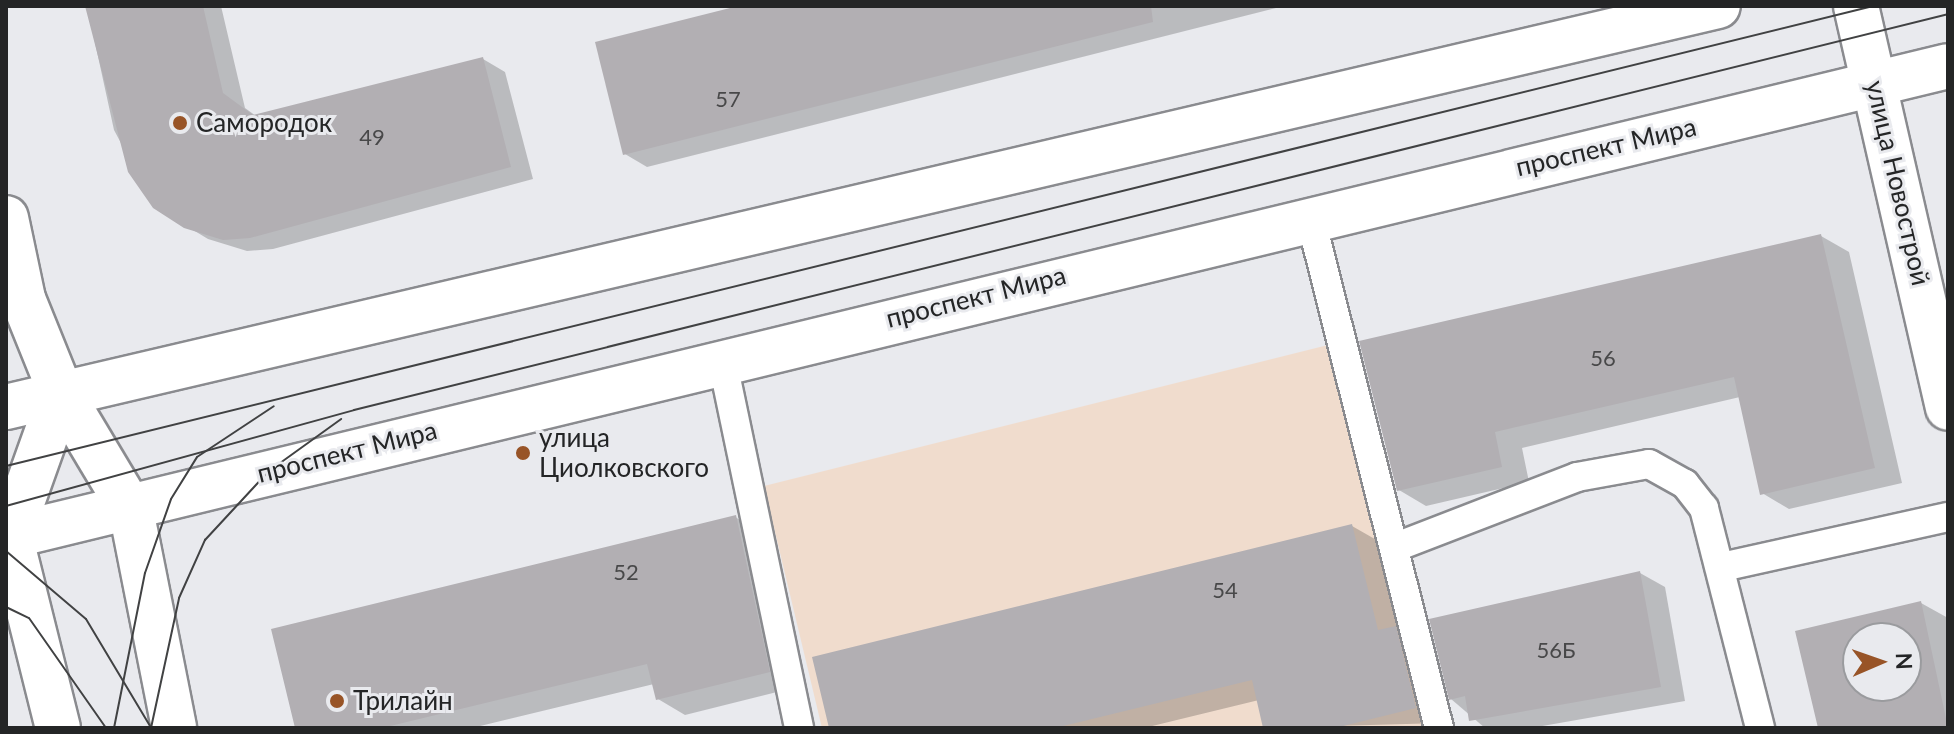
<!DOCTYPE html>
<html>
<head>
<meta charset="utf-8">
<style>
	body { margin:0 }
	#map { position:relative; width:1954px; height:734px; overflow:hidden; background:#e9eaee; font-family:Lato,sans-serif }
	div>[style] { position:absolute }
	.education>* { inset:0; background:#f0dccd }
	.shadow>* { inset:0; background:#0003 }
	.building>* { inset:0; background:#b2afb3 }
	.roads { filter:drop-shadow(2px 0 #8a8b8f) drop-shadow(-2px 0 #8a8b8f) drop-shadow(0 2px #8a8b8f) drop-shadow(0 -2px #8a8b8f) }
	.lane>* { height:28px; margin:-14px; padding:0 14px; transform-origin:14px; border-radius:14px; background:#fff }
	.street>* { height:44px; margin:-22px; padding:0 22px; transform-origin:22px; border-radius:22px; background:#fff }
	.secondary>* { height:44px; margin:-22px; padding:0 22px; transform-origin:22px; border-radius:22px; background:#fff }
	.tram>* { height:2px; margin:-1px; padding:0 1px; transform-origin:1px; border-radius:1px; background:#414243 }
	.dots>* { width:22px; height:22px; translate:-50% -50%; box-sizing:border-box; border:4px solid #e9eaee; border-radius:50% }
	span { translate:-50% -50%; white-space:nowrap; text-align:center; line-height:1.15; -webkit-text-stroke:6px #e9eaee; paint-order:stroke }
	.number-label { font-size:22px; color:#484849 }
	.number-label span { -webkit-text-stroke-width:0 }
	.poi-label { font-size:26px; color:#242526 }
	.left { translate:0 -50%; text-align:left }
	.street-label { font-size:26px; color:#242526 }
	.frame { position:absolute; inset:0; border:8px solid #242526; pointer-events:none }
	.north { position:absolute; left:1842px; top:622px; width:80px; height:80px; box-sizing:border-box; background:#e9eaee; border:2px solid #9a9b9e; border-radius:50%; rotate:88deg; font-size:22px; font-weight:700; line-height:32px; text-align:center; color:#242526 }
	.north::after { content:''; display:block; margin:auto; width:28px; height:36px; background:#985427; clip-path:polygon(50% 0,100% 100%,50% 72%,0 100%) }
</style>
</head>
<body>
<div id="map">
	<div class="education">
		<i style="clip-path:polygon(1332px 344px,1427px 728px,822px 728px,764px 486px)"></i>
	</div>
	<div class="shadow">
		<i style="clip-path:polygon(87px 6px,221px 6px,245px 108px,256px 116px,483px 59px,505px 72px,533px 179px,273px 249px,247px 251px,208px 239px,155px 207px,114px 130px)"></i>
		<i style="clip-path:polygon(746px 6px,1284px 6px,647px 167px,625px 154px)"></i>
		<i style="clip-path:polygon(1821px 236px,1849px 252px,1902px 483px,1789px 509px,1762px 493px,1740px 397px,1522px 448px,1529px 482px,1426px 506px,1399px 490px,1361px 342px)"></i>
		<i style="clip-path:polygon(735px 517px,763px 533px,797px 687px,685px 715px,658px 699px,654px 684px,472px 728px,297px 728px)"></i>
		<i style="clip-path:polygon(1352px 526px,1380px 542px,1443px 723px,1265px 728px,1259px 700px,1144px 728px,832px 728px)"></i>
		<i style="clip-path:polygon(1640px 573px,1665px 587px,1685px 701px,1531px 728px,1485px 728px,1451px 699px)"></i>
		<i style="clip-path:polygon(evenodd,1921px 603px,1948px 618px,1948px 728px,1820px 728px,1797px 632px,1921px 603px,1858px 638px,1906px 638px,1906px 686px,1858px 686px,1858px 638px)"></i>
	</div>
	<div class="building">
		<i style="clip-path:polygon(85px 6px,203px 6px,223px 93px,253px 115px,483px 57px,511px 167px,250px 238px,223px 240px,184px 228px,153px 208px,128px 172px)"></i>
		<i style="clip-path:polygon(738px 6px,1151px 6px,1153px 22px,623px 155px,595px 42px)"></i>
		<i style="clip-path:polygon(1821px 234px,1875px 468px,1760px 495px,1734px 377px,1495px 432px,1502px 467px,1397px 491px,1359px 341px)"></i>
		<i style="clip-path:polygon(736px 515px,770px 672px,656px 700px,647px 664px,382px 728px,295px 728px,271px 629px)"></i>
		<i style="clip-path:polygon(1352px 524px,1378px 630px,1396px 626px,1416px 708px,1335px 728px,1263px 728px,1252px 680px,1055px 728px,829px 728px,812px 657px)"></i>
		<i style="clip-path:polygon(1640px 571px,1661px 687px,1469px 721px,1465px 696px,1449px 700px,1429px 619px)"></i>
		<i style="clip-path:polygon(evenodd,1921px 601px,1948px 728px,1818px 728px,1795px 631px,1921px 601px,1858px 638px,1906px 638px,1906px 686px,1858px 686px,1858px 638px)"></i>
	</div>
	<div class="roads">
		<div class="lane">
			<i style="left:1310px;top:216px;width:528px;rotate:75.86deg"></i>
			<i style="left:722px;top:359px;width:377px;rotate:78.2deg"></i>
			<i style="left:1396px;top:547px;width:194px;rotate:-21.1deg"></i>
			<i style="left:1577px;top:477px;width:73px;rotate:-10.2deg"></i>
			<i style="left:1649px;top:464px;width:41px;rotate:29.1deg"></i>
			<i style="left:1685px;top:484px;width:31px;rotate:52deg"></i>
			<i style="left:1704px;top:508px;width:227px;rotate:75.7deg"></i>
			<i style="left:1722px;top:567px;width:231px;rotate:-12.5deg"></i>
		</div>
		<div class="street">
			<i style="left:1856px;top:6px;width:412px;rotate:77.1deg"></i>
		</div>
		<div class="secondary">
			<i style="left:6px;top:218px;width:83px;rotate:78.1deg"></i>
			<i style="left:23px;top:299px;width:101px;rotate:68deg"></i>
			<i style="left:61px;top:393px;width:136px;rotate:59.1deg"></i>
			<i style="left:131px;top:510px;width:222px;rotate:78.8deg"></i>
			<i style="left:6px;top:407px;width:1758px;rotate:-13.18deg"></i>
			<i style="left:6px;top:537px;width:1998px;rotate:-13.63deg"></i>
			<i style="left:58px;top:728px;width:198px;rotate:-104deg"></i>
			<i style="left:10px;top:536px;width:152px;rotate:-70.4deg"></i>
		</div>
	</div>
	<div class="tram">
		<i style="left:6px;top:466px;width:1923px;rotate:-13.84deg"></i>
		<i style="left:6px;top:506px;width:361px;rotate:-15.4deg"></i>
		<i style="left:354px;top:410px;width:1642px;rotate:-13.95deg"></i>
		<i style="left:6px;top:551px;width:105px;rotate:40.4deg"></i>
		<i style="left:86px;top:619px;width:125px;rotate:59.1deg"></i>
		<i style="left:6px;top:607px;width:25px;rotate:26deg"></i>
		<i style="left:29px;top:618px;width:134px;rotate:55deg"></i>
		<i style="left:114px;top:728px;width:158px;rotate:-78.7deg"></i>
		<i style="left:145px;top:573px;width:78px;rotate:-70.6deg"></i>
		<i style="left:171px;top:499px;width:49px;rotate:-58.2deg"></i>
		<i style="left:197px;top:457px;width:92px;rotate:-33.5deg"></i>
		<i style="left:151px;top:728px;width:133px;rotate:-77.8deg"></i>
		<i style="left:179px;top:598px;width:64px;rotate:-65.9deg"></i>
		<i style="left:205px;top:540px;width:94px;rotate:-47.2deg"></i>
		<i style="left:269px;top:471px;width:89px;rotate:-35.8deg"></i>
	</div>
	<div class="dots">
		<i style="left:180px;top:123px;background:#985427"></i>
		<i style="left:523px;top:453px;background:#985427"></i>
		<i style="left:337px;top:701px;background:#985427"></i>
	</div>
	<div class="number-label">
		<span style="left:728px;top:99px">57</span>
		<span style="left:372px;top:137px">49</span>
		<span style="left:1603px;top:358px">56</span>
		<span style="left:626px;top:572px">52</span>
		<span style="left:1225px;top:590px">54</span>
		<span style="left:1556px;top:650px">56Б</span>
	</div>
	<div class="poi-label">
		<span class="left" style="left:196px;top:123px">Самородок</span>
		<span class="left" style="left:539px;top:453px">улица<br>Циолковского</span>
		<span class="left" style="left:353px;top:701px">Трилайн</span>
	</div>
	<div class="street-label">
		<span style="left:1606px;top:147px;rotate:-13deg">проспект Мира</span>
		<span style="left:1898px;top:183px;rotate:77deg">улица Новострой</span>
		<span style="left:976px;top:297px;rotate:-14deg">проспект Мира</span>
		<span style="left:347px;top:452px;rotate:-14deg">проспект Мира</span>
	</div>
	<div class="frame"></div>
	<div class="north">N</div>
</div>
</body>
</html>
